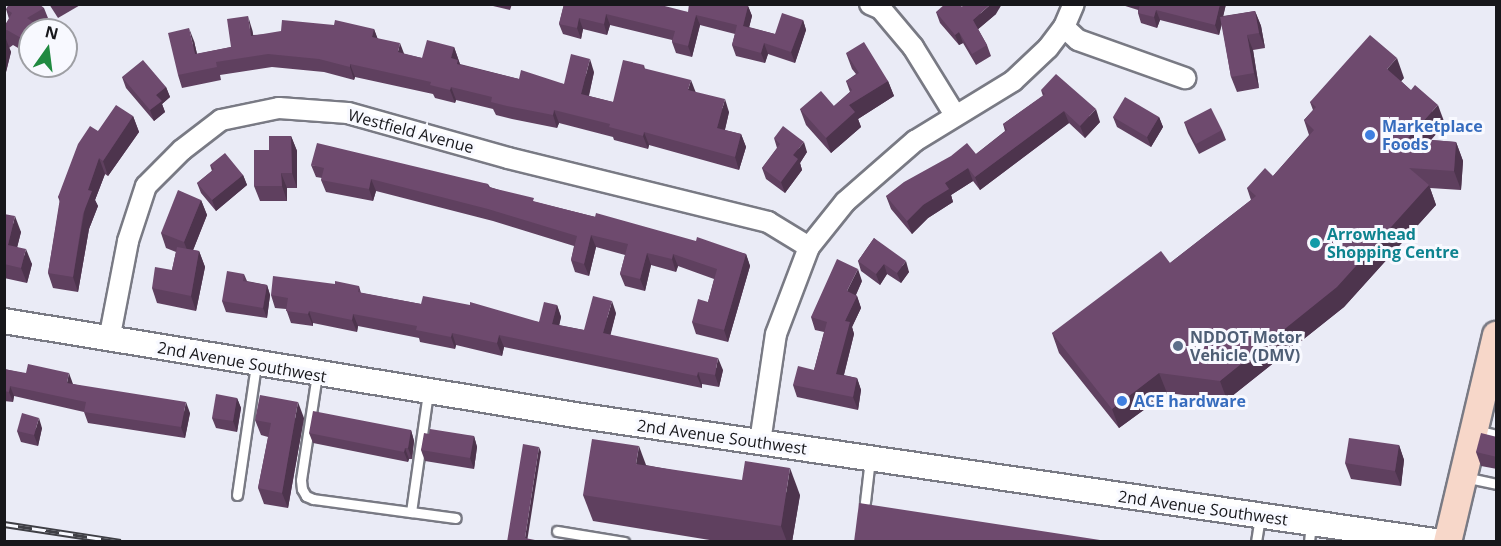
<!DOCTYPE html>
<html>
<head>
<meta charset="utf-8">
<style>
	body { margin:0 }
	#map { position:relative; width:1501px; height:546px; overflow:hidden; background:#eaebf6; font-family:"Open Sans",sans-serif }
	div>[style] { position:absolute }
	.roads { filter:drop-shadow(2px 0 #797a84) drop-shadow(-2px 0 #797a84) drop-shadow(0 2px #797a84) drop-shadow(0 -2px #797a84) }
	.service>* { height:9px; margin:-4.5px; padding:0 4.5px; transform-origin:4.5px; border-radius:4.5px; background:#fff }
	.minor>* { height:20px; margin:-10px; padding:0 10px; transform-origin:10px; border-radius:10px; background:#fff }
	.tertiary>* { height:24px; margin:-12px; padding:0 12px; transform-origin:12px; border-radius:12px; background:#fff }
	.secondary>* { height:27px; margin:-13.5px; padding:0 13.5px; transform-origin:13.5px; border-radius:13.5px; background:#f7d7c9 }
	.rail>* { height:7px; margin-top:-3.5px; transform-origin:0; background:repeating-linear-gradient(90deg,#f8f9ff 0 14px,#3f3f45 0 28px); box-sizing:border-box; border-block:2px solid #3f3f45 }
	.wall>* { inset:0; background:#5f405f }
	.shaded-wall>* { inset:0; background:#4d344d }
	.building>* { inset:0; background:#6e4a6e }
	.dots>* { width:16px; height:16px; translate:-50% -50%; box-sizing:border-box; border:3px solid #f8f9ff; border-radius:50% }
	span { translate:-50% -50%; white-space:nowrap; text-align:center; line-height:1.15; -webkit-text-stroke:6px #f8f9ff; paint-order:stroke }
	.shop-label { font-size:16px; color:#366cbe; font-weight:700 }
	.left { translate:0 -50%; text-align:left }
	.street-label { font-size:16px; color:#17171b }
	.culture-label { font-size:16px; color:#0d838f; font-weight:700 }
	.service-label { font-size:16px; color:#4e5e75; font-weight:700 }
	.frame { position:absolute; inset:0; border:6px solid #17171b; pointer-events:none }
	.north { position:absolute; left:18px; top:18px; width:60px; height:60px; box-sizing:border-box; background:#f8f9ff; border:2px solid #9e9fa4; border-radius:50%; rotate:14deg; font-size:16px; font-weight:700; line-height:24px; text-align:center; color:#17171b }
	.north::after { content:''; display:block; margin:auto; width:21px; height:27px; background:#208a41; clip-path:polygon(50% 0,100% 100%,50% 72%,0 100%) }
</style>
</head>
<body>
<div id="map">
	<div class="roads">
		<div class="service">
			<i style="left:317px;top:374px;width:107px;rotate:98.6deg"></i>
			<i style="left:301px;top:480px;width:9px;rotate:84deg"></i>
			<i style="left:302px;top:489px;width:8px;rotate:60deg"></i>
			<i style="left:306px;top:496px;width:8px;rotate:23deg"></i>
			<i style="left:313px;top:499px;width:99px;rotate:7.6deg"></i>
			<i style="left:411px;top:512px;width:120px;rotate:-81.9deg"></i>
			<i style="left:1475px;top:430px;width:22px;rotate:13deg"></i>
			<i style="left:1464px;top:477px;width:33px;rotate:12deg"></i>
			<i style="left:237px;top:495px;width:132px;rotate:-81.7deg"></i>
			<i style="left:865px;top:502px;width:43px;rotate:-83.4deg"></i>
			<i style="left:411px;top:512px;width:45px;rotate:7.6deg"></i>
			<i style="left:557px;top:531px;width:68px;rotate:9.3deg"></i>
			<i style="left:1256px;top:542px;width:25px;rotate:-81deg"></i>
			<i style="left:1309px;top:542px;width:19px;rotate:-84deg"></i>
		</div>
		<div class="minor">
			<i style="left:870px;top:4px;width:12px;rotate:24deg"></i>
			<i style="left:881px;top:9px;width:50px;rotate:49.9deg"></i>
			<i style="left:913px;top:47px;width:80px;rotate:58.3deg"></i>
			<i style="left:1064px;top:27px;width:19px;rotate:43deg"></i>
			<i style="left:1078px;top:40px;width:114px;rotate:19.6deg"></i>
			<i style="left:109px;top:340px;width:101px;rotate:-79.1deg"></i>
			<i style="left:128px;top:241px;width:58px;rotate:-71.9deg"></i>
			<i style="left:146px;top:186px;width:51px;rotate:-45deg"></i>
			<i style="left:182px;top:150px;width:49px;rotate:-37.6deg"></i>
			<i style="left:221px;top:120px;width:59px;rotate:-11.7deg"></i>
			<i style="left:279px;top:108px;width:69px;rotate:4.1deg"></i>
			<i style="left:348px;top:113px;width:166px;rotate:15.7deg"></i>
			<i style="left:508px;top:158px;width:268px;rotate:13.8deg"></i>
			<i style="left:768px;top:222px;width:48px;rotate:31.4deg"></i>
			<i style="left:760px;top:442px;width:109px;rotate:-81.6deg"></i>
			<i style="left:776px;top:334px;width:93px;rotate:-69.2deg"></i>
			<i style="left:809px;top:247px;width:58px;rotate:-51.3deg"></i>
			<i style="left:845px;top:202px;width:93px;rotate:-41.1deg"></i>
			<i style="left:915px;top:141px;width:115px;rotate:-31.5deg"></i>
			<i style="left:1013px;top:81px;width:48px;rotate:-43.3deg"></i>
			<i style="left:1048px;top:48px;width:26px;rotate:-53deg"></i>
			<i style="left:1064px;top:27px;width:25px;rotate:-67deg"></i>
		</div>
		<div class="tertiary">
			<i style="left:4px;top:321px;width:579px;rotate:9.35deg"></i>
			<i style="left:575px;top:415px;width:875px;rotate:8.34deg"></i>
		</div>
		<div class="secondary">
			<i style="left:1447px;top:542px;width:213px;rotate:-76.7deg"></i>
		</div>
	</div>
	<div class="rail">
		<i style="left:4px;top:524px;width:118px;rotate:8.7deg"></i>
	</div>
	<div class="wall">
		<i style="clip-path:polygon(49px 4px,82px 4px,58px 18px)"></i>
		<i style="clip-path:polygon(492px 4px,512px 4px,510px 10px,493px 6px)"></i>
		<i style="clip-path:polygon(564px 4px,688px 12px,748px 6px,752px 16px,749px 27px,775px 34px,803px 20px,806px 30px,795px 63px,768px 54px,765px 63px,736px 56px,732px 45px,735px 34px,700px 25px,692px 57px,676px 53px,672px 42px,672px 40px,610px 25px,607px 35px,583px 29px,581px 39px,563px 34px,559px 24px)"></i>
		<i style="clip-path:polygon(1119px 4px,1226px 4px,1223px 16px,1255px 11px,1261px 26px,1265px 48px,1253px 50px,1259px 88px,1237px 92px,1231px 77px,1222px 24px,1219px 35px,1160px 20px,1157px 28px,1141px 23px,1138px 13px,1138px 10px)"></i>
		<i style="clip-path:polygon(44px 8px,50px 23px,42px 28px,46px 30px,30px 30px,30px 55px,13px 45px,9px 48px,11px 52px,4px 80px,4px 27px,9px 19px,6px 9px)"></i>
		<i style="clip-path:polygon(936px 12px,996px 14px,978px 29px,987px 45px,991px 56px,976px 65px,963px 43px,959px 45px,940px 23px)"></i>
		<i style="clip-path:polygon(252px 29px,253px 35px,374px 29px,377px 38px,404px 54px,422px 58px,454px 47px,460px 64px,519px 79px,564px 84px,594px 72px,589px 96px,613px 102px,644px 65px,645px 69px,695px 92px,729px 112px,725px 130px,741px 134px,746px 147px,739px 170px,649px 145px,648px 149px,614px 140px,613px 137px,559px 123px,557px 128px,512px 119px,496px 115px,493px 109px,456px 100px,455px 103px,435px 98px,433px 94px,355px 77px,354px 80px,324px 72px,272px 67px,220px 75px,221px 80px,182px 88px,178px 75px,194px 41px,197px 54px,231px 47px)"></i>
		<i style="clip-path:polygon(846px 53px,888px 81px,894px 96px,858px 119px,861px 127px,831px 153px,806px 125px,800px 109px,834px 106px,850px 92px,846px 81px,856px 74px,852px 69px)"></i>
		<i style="clip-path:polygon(122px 77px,166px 87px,170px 97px,162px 104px,165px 112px,154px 121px,126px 88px)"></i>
		<i style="clip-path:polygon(1404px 78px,1401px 81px,1445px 124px,1431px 140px,1456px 142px,1463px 161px,1461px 190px,1430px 188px,1436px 205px,1344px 307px,1227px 400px,1167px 393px,1119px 428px,1059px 353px,1052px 333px,1170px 263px,1251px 200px,1247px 188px,1273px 176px,1309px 135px,1304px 120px,1313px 110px,1310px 102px)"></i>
		<i style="clip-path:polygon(1041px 90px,1100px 122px,1085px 138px,1069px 123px,980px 190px,973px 181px,951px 195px,953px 202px,928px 218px,912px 234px,891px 209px,886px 196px,976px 154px,1005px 131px,1003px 124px,1043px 96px)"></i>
		<i style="clip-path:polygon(133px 116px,139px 132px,108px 176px,105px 174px,95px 200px,98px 206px,89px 229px,78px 292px,53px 288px,48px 273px,60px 202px,58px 197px,98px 131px)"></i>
		<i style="clip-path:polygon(1113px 117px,1159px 117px,1163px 127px,1151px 147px,1117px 127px)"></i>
		<i style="clip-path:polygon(1184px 122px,1222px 130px,1226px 140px,1199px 154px,1188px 133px)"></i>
		<i style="clip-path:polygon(291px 136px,297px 151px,297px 188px,287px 188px,287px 201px,260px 201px,254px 186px,269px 150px)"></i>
		<i style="clip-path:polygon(774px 138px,807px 152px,800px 163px,802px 170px,785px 193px,766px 179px,762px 168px,777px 148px)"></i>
		<i style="clip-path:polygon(210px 165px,243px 175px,247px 185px,216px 211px,201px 193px,197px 183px,212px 171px)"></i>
		<i style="clip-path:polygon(311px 165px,488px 184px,490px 187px,535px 202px,746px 254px,750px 266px,728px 342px,696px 334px,692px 322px,708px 302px,714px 279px,678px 266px,676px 272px,651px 265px,645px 291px,625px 286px,620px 274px,625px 255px,596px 247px,589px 276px,575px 272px,571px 260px,574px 246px,493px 221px,376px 191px,373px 201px,326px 192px,321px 180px,322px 178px,316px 177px)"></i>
		<i style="clip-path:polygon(201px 200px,207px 215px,193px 250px,199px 251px,205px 267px,196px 311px,157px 303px,152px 288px,172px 270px,176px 252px,166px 248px,161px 233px)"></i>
		<i style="clip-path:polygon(4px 214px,21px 232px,17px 247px,32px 264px,27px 283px,4px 278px)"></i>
		<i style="clip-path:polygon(874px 238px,909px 272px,901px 283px,887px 274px,880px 285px,861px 271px,858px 261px)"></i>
		<i style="clip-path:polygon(244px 274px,247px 281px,267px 285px,270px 295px,267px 318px,226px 312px,222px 301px)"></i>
		<i style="clip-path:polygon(862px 281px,856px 295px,857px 296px,861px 308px,852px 327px,854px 334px,844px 375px,857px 378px,861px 390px,858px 410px,797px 397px,793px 385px,814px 370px,824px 332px,815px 330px,811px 317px)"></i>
		<i style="clip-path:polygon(359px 286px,361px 293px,421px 304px,539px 322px,557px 305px,561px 317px,559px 325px,584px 330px,616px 313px,610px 335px,723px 370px,719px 387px,702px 384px,702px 388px,504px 347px,502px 356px,456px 345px,455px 349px,420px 342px,419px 338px,358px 326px,357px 332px,313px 323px,313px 326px,291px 323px,286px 309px,275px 308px,271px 295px)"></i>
		<i style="clip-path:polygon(4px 369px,73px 384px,190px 413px,185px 438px,88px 423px,84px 412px,14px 396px,13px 402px,4px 401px)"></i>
		<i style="clip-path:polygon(237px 398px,241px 408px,237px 432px,216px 428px,212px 418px)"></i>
		<i style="clip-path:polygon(304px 418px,288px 508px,264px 504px,258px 488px,268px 437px,261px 435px,255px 420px)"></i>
		<i style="clip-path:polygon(42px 428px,38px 446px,21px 442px,17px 431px)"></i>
		<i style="clip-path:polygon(411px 430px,414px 441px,412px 459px,409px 459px,408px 462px,313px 443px,309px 433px)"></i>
		<i style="clip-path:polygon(429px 434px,474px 436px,477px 447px,474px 469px,425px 461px,421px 450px)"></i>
		<i style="clip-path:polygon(1497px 437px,1497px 469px,1481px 466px,1476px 452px)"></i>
		<i style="clip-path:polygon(1399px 445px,1404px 460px,1401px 486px,1351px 479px,1345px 463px)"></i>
		<i style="clip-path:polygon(646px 465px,800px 495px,792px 542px,722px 542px,593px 521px,583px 495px)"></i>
	</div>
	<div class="shaded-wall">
		<i style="clip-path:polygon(991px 4px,1002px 4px,996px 14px,976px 31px,973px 20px)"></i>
		<i style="clip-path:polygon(1220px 4px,1226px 4px,1219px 35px,1215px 25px)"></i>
		<i style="clip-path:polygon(748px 6px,752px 16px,747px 36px,743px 26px)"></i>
		<i style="clip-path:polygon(1156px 10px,1160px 20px,1157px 28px,1154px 17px)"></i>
		<i style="clip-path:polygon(1255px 11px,1261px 26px,1265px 48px,1259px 33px)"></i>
		<i style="clip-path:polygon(606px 14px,610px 25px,607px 35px,604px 24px)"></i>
		<i style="clip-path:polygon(696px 15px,700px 25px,692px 57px,688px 46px)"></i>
		<i style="clip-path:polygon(248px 16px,252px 29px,256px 49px,251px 36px)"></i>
		<i style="clip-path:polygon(579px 18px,583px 29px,581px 39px,577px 28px)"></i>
		<i style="clip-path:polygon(803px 20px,806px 30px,795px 63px,791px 52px)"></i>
		<i style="clip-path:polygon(189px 28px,194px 41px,200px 67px,195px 54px)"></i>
		<i style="clip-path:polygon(374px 29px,379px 42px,372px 37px)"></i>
		<i style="clip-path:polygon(959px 32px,963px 43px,959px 45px,955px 35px)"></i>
		<i style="clip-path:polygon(1247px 35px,1253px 50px,1259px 88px,1254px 73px)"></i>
		<i style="clip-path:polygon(6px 39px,11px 52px,4px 80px,4px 44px)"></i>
		<i style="clip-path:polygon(400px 43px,405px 56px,398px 52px)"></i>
		<i style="clip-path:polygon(764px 43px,768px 54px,765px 63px,761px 53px)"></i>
		<i style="clip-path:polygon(454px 47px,463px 73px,451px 58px)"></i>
		<i style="clip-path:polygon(1397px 58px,1404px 78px,1394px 89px,1387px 69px)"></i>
		<i style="clip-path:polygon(590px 59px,594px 72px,586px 107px,581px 94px)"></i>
		<i style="clip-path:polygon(350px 64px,355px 77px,354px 80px,350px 67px)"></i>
		<i style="clip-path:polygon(691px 80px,696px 93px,688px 90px)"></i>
		<i style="clip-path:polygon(888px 81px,894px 96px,858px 119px,861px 127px,831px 153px,826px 138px,849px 105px)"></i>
		<i style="clip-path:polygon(166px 87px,170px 97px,162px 104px,165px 112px,154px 121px,150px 110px,156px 95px)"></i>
		<i style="clip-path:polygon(451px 87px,456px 100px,455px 103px,450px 90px)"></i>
		<i style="clip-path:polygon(725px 99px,729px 112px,722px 141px,717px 128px)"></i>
		<i style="clip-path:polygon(1438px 105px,1445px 124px,1415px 157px,1408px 138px)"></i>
		<i style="clip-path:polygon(1096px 109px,1100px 122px,1085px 138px,1080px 126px)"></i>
		<i style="clip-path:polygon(554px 110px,559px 123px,557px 128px,553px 115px)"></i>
		<i style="clip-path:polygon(1064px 111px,1069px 123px,980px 190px,975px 177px)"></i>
		<i style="clip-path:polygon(133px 116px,139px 132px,108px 176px,103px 161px)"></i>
		<i style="clip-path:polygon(1159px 117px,1163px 127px,1151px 147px,1147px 137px)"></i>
		<i style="clip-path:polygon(644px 132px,649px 145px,648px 149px,643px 136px)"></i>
		<i style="clip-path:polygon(741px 134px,746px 147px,739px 170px,735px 157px)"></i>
		<i style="clip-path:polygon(291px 136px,297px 151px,297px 188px,292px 173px)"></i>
		<i style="clip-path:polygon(804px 142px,807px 152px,800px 163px,802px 170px,785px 193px,781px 182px,793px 155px)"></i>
		<i style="clip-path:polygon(1456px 142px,1463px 161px,1461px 190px,1454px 171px)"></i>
		<i style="clip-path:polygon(99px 158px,105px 174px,95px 200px,98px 206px,89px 229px,78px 292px,73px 277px,88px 190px)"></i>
		<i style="clip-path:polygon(968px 168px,973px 181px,951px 195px,953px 202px,928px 218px,912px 234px,907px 221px,945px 183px)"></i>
		<i style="clip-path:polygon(281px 173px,287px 188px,287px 201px,282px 186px)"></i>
		<i style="clip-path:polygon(243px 175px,247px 185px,216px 211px,212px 200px)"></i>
		<i style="clip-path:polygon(371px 179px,376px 191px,373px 201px,369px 189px)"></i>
		<i style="clip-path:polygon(1429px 185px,1436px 205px,1344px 307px,1227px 400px,1220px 381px)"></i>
		<i style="clip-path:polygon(201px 200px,207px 215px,190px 258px,184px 242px)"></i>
		<i style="clip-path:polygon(15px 216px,21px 232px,14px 260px,8px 245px)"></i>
		<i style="clip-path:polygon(591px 235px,596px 247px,589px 276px,584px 264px)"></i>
		<i style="clip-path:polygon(26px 249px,32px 264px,27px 283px,21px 268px)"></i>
		<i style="clip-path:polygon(199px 251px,205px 267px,196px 311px,191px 296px)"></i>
		<i style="clip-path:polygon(647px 253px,651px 265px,645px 291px,640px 279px)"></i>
		<i style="clip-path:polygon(673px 254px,678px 266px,676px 272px,672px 259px)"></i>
		<i style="clip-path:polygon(746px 254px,750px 266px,728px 342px,724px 330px)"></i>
		<i style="clip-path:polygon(906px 261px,909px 272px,901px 283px,897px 273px)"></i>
		<i style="clip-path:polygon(884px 264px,887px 274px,880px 285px,876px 274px)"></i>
		<i style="clip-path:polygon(858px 269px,862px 281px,852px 303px,847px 291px)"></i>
		<i style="clip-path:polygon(267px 285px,270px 295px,267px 318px,263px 308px)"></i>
		<i style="clip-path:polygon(857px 296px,861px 308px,852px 327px,854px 334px,841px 386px,836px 374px,845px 321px)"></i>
		<i style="clip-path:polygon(612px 301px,616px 313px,608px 345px,603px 333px)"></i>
		<i style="clip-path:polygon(557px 305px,561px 317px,557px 336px,552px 324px)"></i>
		<i style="clip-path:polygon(309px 311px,313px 323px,313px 326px,308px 314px)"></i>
		<i style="clip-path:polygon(353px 314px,358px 326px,357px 332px,352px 320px)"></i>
		<i style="clip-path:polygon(452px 333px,456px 345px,455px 349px,451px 337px)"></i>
		<i style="clip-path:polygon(499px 335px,504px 347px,502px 356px,497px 343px)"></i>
		<i style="clip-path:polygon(718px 358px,723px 370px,719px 387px,715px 375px)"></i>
		<i style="clip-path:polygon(698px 372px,702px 384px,702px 388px,697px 376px)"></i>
		<i style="clip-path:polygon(69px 373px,73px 384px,71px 394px,67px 383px)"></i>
		<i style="clip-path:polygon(1159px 373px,1167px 393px,1119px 428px,1112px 409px)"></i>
		<i style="clip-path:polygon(857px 378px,861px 390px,858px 410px,853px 397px)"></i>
		<i style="clip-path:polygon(10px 386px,14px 396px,13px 402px,9px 392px)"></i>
		<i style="clip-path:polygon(237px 398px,241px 408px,237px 432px,233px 421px)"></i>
		<i style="clip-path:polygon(186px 402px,190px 413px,185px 438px,181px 427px)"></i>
		<i style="clip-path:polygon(298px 402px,304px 418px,288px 508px,282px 493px)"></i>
		<i style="clip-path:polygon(39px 418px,42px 428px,38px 446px,34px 435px)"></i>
		<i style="clip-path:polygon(411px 430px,414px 441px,412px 459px,408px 448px)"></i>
		<i style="clip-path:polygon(474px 436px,477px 447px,474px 469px,470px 458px)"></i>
		<i style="clip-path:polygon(1399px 445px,1404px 460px,1401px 486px,1395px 471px)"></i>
		<i style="clip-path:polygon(639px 446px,649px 473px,636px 464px)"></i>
		<i style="clip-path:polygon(539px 447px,541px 452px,527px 542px,525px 538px)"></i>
		<i style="clip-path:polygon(405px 448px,409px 459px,408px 462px,404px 452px)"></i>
		<i style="clip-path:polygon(790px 468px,800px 495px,792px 542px,787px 542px,781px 526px)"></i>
	</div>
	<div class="building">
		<i style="clip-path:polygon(9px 4px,39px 4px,44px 8px,27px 18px,45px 30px,30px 30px,30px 43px,7px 30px,4px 31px,4px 27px,12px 13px,6px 9px)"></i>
		<i style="clip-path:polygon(564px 4px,657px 4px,688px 12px,689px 4px,744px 4px,748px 6px,743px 26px,775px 34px,782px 13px,803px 20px,791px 52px,764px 43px,761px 53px,732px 45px,737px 25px,696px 15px,688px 46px,672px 42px,675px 31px,606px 14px,604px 24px,579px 18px,577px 28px,559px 24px)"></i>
		<i style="clip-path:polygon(945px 4px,960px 4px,962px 7px,963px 4px,991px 4px,973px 20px,987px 45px,972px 54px,959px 32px,955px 35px,936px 12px)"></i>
		<i style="clip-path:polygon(1140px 4px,1220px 4px,1215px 25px,1156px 10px,1154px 17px,1138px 13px)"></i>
		<i style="clip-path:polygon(1255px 11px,1259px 33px,1247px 35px,1254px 73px,1231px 77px,1220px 17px)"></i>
		<i style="clip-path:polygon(248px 16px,251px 36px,281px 31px,282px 20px,334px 25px,335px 20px,374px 29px,372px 37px,400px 43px,398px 52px,422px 58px,427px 40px,454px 47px,451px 58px,458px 60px,457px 64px,519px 79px,521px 70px,564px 84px,571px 54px,590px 59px,581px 94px,613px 102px,623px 60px,644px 65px,643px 68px,691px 80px,688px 90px,725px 99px,717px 128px,741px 134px,735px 157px,644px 132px,643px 136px,609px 127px,610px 124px,554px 110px,553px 115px,507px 106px,491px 102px,492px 97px,451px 87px,450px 90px,430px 85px,431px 82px,350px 64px,350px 67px,319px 59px,268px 54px,216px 62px,217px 67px,178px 75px,168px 33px,189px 28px,195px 54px,231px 47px,227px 19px)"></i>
		<i style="clip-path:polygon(1370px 35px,1397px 58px,1387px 69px,1411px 90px,1415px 85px,1438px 105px,1408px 138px,1456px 142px,1454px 171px,1409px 168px,1429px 185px,1337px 287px,1220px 381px,1159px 373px,1112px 409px,1052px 333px,1161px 251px,1170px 263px,1256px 196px,1247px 188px,1265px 168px,1273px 176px,1314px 130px,1304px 120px,1316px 107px,1310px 102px)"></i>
		<i style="clip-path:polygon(864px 42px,888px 81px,849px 105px,855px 112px,826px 138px,800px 109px,821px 91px,834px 106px,852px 90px,846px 81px,859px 73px,846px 53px)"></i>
		<i style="clip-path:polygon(143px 60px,166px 87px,156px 95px,162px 101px,150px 110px,122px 77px)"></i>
		<i style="clip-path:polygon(1056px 74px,1096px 109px,1080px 126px,1064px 111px,975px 177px,968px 168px,945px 183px,949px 189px,923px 205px,907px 221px,886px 196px,904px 182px,951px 156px,967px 143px,976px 154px,1007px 130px,1003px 124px,1045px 94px,1041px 90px)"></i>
		<i style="clip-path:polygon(1125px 97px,1159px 117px,1147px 137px,1113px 117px)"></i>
		<i style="clip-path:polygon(116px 105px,133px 116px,103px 161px,99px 158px,88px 190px,92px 191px,83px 214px,73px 277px,48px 273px,60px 198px,58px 197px,78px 144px,90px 126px,98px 131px)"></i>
		<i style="clip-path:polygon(1211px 108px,1222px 130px,1196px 144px,1184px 122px)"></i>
		<i style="clip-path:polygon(783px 126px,804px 142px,793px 155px,798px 159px,781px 182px,762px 168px,780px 144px,774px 138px)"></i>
		<i style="clip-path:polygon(269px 136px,291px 136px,292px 173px,281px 173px,282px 186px,254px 186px,254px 150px,269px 150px)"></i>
		<i style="clip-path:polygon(317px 143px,488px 184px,488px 187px,534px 198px,533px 201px,595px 217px,596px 213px,696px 241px,697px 237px,746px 254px,724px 330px,692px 322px,698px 299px,708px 302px,717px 269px,673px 254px,672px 259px,647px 253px,640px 279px,620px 274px,628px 244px,591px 235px,584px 264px,571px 260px,577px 236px,488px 209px,371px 179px,369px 189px,321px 180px,324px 168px,311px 165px)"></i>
		<i style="clip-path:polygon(225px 153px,243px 175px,212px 200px,197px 183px,214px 169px,210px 165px)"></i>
		<i style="clip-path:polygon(178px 190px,201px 200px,184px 242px,161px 233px)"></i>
		<i style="clip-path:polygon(4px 214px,15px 216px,8px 245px,26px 249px,21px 268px,4px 264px)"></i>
		<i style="clip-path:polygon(874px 238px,906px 261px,897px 273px,884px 264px,876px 274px,858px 261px)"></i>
		<i style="clip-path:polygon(177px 247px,199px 251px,191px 296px,152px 288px,155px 267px,172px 270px)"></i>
		<i style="clip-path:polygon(837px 259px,858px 269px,847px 291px,857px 296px,845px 321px,850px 322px,836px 374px,857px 378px,853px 397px,793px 385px,798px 366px,814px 370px,827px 322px,811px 317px)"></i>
		<i style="clip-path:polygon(227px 271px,244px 274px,243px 281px,267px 285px,263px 308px,222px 301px)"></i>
		<i style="clip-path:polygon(273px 276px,335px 284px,335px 281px,359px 286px,358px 292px,421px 304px,423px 296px,470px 305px,470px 302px,539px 322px,544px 302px,557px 305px,552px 324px,584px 330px,593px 296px,612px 301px,603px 333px,718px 358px,715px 375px,698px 372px,697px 376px,499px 335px,497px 343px,452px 333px,451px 337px,416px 330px,417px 326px,353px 314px,352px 320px,309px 311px,308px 314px,286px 311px,288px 298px,271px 295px)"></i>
		<i style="clip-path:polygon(28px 364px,69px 373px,67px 383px,186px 402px,181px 427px,84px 412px,86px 402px,10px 386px,9px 392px,4px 391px,4px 369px,26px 373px)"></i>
		<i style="clip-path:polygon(216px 394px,237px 398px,233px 421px,212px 418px)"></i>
		<i style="clip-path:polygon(260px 395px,298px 402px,282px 493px,258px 488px,271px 423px,255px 420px)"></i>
		<i style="clip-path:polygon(313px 411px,411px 430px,408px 448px,405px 448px,404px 452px,309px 433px)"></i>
		<i style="clip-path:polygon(22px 413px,39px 418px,34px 435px,17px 431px)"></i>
		<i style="clip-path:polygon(430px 429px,474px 436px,470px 458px,421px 450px,424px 433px,429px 434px)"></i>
		<i style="clip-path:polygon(1481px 433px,1497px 437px,1497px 457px,1476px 452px)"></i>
		<i style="clip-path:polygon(1349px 438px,1399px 445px,1395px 471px,1345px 463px)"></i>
		<i style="clip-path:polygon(592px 439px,639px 446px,636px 464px,742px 480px,745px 461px,790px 468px,781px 526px,583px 495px)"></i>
		<i style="clip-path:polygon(523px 444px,539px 447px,525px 538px,545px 542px,507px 542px)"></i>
		<i style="clip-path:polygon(859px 503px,1113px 542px,854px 542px)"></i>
	</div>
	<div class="dots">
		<i style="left:1370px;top:135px;background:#3f7fe0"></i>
		<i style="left:1315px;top:243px;background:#0f9aa8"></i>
		<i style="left:1178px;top:346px;background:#5c6f8a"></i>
		<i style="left:1122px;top:401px;background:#3f7fe0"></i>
	</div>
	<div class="shop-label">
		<span class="left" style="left:1382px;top:135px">Marketplace<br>Foods</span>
		<span class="left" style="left:1134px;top:401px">ACE hardware</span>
	</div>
	<div class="street-label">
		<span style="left:411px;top:131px;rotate:15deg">Westfield Avenue</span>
		<span style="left:242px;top:362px;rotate:10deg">2nd Avenue Southwest</span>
		<span style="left:722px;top:437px;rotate:8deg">2nd Avenue Southwest</span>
		<span style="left:1203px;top:508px;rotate:8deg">2nd Avenue Southwest</span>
	</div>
	<div class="culture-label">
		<span class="left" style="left:1327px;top:243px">Arrowhead<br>Shopping Centre</span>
	</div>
	<div class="service-label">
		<span class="left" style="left:1190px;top:346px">NDDOT Motor<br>Vehicle (DMV)</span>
	</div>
	<div class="frame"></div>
	<div class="north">N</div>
</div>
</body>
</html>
